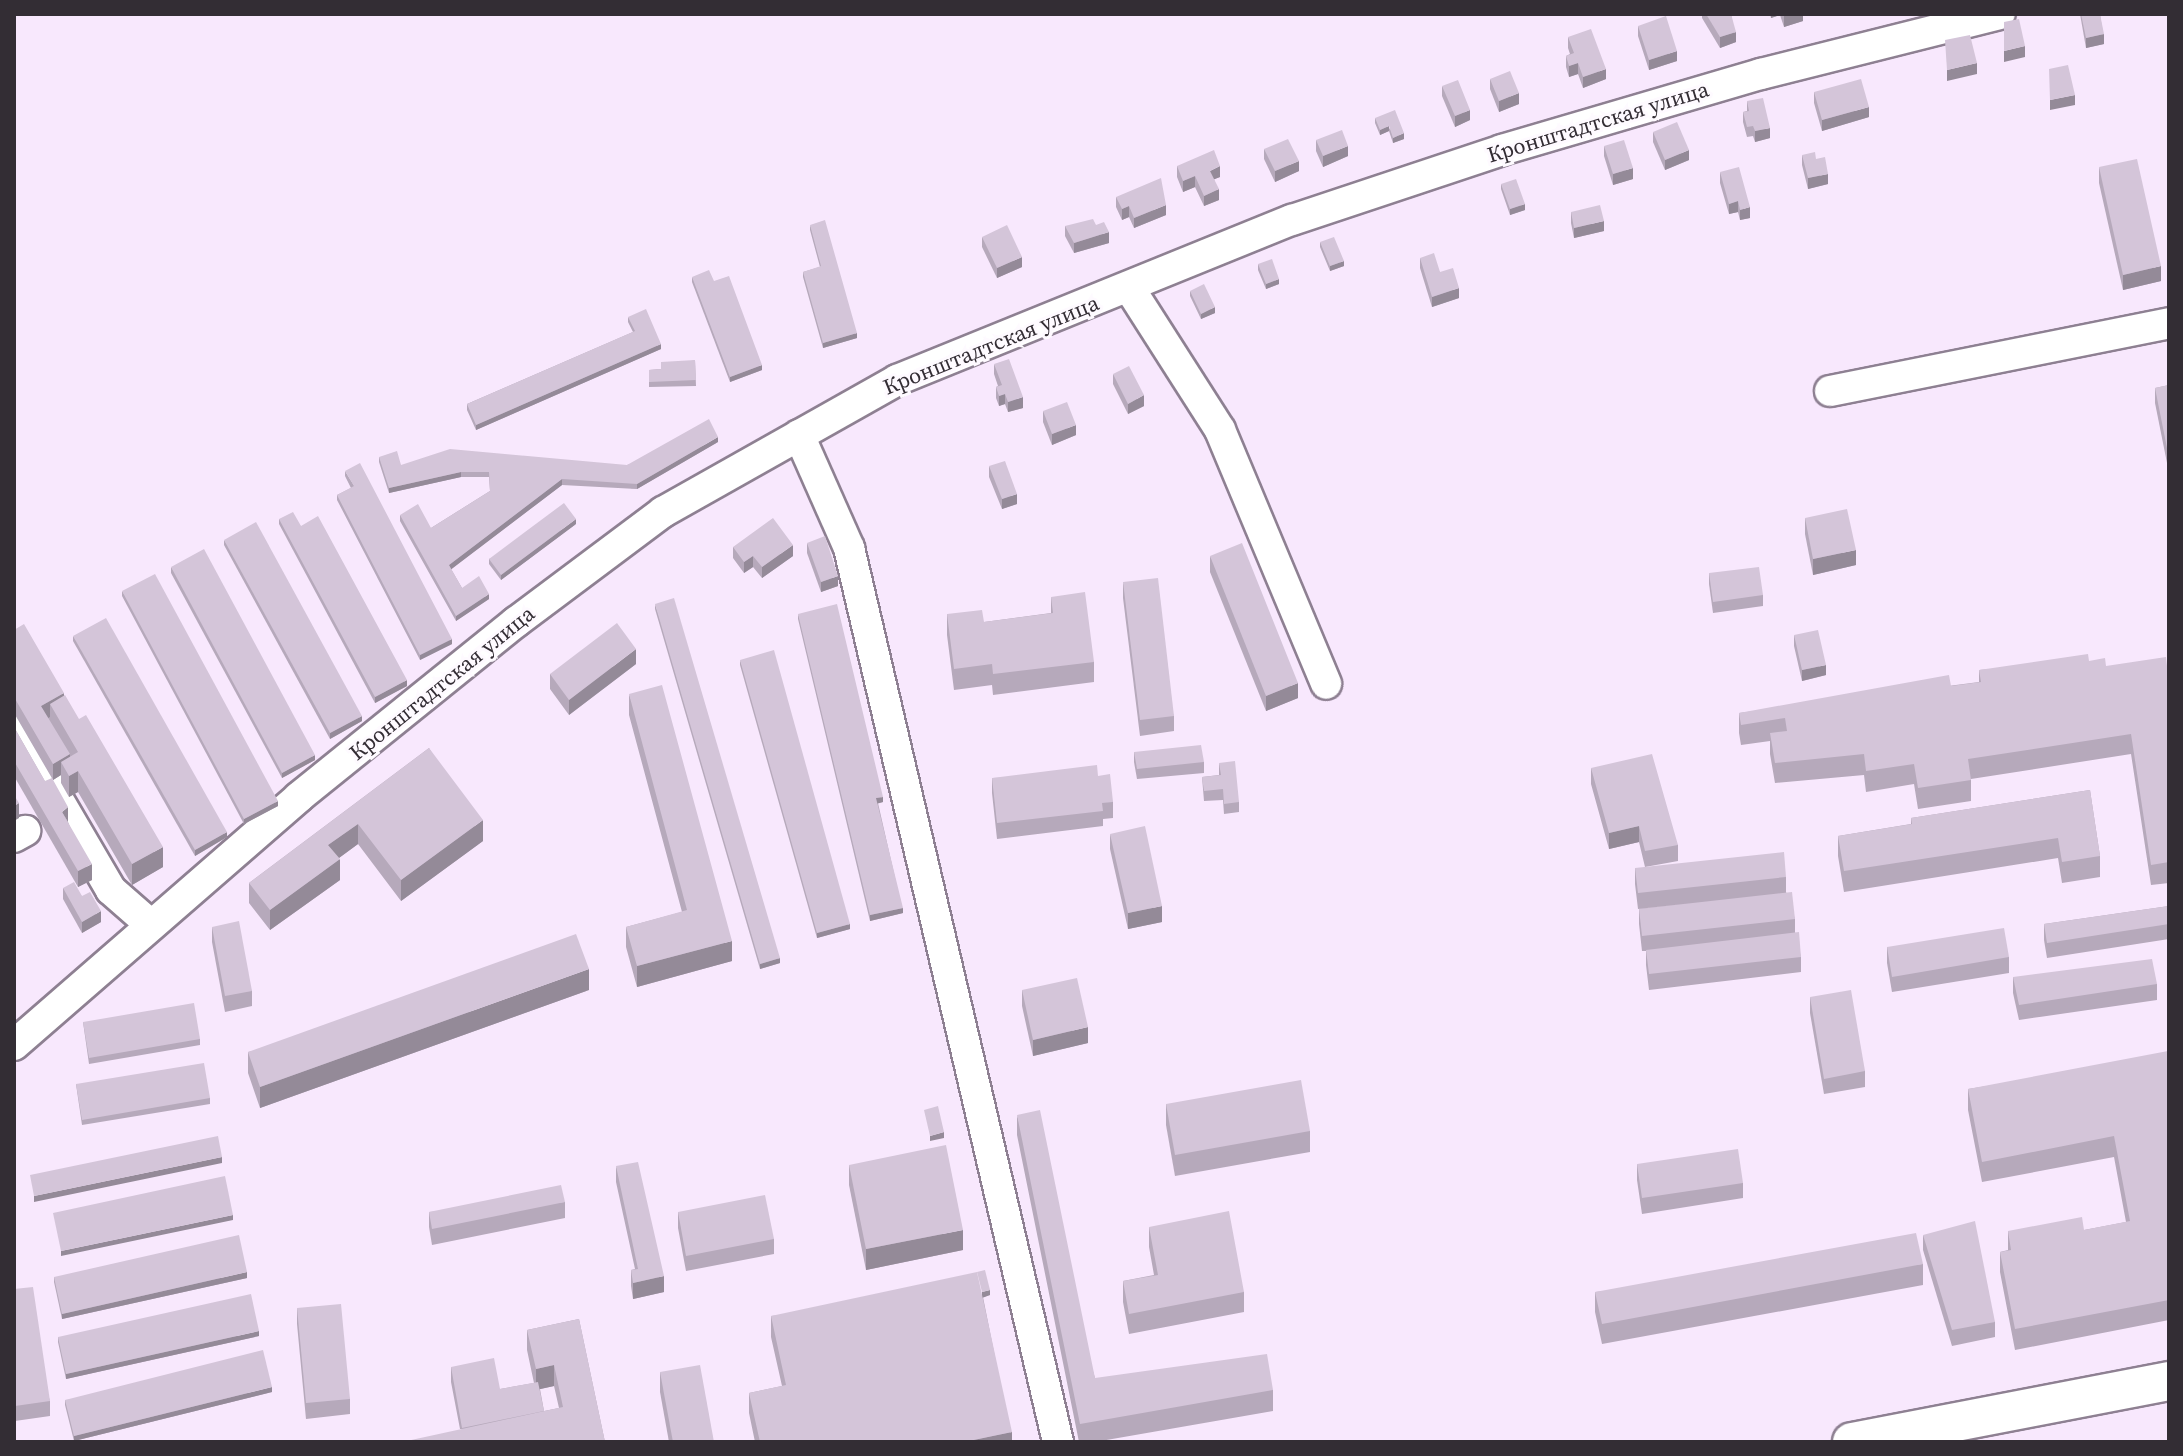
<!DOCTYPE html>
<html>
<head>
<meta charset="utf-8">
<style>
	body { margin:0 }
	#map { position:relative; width:2183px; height:1456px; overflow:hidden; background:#f8e8fd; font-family:"Source Serif 4",serif }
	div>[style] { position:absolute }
	.roads { filter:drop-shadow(2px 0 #8e8092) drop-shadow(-2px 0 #8e8092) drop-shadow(0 2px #8e8092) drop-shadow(0 -2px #8e8092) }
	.minor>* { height:30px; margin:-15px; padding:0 15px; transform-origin:15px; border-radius:15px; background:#fff }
	.major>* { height:38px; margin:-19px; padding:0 19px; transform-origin:19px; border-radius:19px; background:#fff }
	.wall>* { inset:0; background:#b6a9bb }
	.shaded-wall>* { inset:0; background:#948a98 }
	.building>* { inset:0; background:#d4c5d9 }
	span { translate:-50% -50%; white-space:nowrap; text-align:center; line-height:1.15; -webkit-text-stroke:6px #fefaff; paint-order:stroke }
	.street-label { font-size:22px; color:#332d34 }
	.frame { position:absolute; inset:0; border:16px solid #332d34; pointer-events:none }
</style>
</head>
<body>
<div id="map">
	<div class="roads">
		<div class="minor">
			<i style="left:1130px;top:289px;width:167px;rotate:57.4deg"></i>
			<i style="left:1220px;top:430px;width:275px;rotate:67.3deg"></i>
			<i style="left:1830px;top:391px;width:346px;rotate:-11.3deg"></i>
			<i style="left:799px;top:435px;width:124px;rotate:66.1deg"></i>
			<i style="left:849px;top:548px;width:918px;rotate:76.84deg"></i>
			<i style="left:14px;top:724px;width:192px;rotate:59.7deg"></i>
			<i style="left:111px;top:890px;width:52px;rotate:41.1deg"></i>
			<i style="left:14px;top:837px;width:13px;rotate:-29deg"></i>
			<i style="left:14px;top:1045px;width:378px;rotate:-41deg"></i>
			<i style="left:299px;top:797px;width:279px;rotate:-38.9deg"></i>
			<i style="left:516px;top:622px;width:184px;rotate:-36.8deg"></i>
			<i style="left:663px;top:512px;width:269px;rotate:-29.4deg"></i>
			<i style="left:897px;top:380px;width:426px;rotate:-22.1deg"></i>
			<i style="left:1292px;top:220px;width:221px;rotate:-18.4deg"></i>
			<i style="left:1502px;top:150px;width:270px;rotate:-16.4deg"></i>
			<i style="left:1761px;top:74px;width:246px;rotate:-14.1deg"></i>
		</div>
		<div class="major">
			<i style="left:1852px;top:1442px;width:323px;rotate:-10.9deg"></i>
		</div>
	</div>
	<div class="wall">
		<i style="clip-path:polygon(1702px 14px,1731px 14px,1736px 42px,1720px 48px,1702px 18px)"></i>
		<i style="clip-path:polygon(1770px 14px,1803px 14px,1803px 21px,1784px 27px,1780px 15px,1771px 18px)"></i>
		<i style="clip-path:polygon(2080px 14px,2100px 14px,2104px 44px,2086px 48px)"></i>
		<i style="clip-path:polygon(1638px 26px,1677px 61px,1649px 70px,1638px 36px)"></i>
		<i style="clip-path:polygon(1568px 37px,1606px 79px,1583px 88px,1578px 74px,1569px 77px,1566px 67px,1566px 56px,1570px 54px,1568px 48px)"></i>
		<i style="clip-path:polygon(1490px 79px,1519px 104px,1499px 112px,1490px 89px)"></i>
		<i style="clip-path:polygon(1442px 86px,1470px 120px,1455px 127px,1442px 96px)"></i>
		<i style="clip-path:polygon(1814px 92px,1869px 117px,1822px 131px,1814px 103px)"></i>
		<i style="clip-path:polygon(1747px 101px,1770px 138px,1755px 142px,1753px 136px,1747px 137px,1743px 122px,1743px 112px,1747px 111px)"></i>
		<i style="clip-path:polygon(1375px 118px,1404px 139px,1393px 143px,1389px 131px,1380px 135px,1375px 123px)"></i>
		<i style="clip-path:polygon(1653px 132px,1689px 160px,1665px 170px,1653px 142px)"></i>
		<i style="clip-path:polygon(1316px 140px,1348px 156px,1323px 167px,1316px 151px)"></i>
		<i style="clip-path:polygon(1604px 146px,1633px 179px,1613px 185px,1604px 156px)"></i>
		<i style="clip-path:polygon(1264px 149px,1299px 171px,1275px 182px,1264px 159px)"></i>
		<i style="clip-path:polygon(1802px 155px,1828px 184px,1808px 189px,1802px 165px)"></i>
		<i style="clip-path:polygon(1177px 166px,1220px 177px,1214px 179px,1219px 200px,1204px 206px,1195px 187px,1183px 192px,1177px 177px)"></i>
		<i style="clip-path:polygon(2099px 167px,2161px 281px,2123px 290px,2099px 183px)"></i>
		<i style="clip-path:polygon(1720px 172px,1750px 218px,1740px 220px,1738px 212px,1729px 214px,1720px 183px)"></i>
		<i style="clip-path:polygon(1501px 184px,1525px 210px,1510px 215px,1501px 189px)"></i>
		<i style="clip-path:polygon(1116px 197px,1166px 215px,1134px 228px,1129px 217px,1122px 220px,1116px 207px)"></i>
		<i style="clip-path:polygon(1571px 212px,1604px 231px,1574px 238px,1571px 223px)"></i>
		<i style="clip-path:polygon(810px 225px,857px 338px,823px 348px,803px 277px,803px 272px,820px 267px,810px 230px)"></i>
		<i style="clip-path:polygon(1096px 225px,1109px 243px,1074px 253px,1065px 236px,1065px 226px)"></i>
		<i style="clip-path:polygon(982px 237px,1022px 267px,997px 278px,982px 247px)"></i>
		<i style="clip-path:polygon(1320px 242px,1344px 266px,1330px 271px,1320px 247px)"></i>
		<i style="clip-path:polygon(1420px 258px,1440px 272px,1459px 298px,1432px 307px,1420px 268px)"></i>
		<i style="clip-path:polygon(1258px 264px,1279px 284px,1266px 289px,1258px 270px)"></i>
		<i style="clip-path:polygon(692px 277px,762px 370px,730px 382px,692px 282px)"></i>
		<i style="clip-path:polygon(1190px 291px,1215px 313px,1201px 319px,1190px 296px)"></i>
		<i style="clip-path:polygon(628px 317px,661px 349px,476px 430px,467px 410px,467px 404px,633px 332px,628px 322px)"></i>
		<i style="clip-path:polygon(695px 360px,696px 386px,649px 387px,649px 370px,661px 369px)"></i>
		<i style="clip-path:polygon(994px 364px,1023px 408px,1008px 412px,1005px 404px,999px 406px,996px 398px,996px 387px,998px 386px,994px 374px)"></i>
		<i style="clip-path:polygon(1113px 374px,1144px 406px,1128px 414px,1113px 384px)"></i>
		<i style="clip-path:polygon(2169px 385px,2169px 468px,2168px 468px,2155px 403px,2155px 388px)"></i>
		<i style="clip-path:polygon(1043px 411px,1076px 435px,1052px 445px,1043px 422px)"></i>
		<i style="clip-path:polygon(718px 442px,637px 489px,562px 485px,451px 569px,462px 588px,489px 599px,456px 621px,400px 521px,400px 515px,431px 528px,490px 491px,489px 477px,461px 477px,389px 493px,379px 462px,379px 457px,401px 465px,627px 465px)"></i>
		<i style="clip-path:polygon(989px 466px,1017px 504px,1002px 509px,989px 477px)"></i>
		<i style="clip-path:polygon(345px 471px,452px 644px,420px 660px,337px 500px,337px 495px,351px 488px,345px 476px)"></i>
		<i style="clip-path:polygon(1805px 518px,1856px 565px,1813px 575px,1805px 534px)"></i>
		<i style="clip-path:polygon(279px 519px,301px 526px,407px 686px,375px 703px,279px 524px)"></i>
		<i style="clip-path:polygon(576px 524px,501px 580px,489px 564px,489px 559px)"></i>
		<i style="clip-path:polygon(224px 540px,362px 721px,330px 739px,224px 545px)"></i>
		<i style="clip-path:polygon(807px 543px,838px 586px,821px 592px,807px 553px)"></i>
		<i style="clip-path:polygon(733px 547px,793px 556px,762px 578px,753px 567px,744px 573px,733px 558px)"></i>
		<i style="clip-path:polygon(1210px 556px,1298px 698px,1266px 711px,1210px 572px)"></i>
		<i style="clip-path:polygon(171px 567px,315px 760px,282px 778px,171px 573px)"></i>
		<i style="clip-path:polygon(1709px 573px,1763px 595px,1763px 606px,1713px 613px,1709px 584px)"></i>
		<i style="clip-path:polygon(1123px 582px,1174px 716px,1174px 731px,1140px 736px,1123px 598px)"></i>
		<i style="clip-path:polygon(122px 591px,278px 806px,244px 824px,122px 596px)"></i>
		<i style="clip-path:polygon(1051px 597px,1094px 662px,1094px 682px,993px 695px,992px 685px,954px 690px,947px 635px,947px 614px,984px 622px,1051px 613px)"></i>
		<i style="clip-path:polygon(655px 604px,780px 963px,760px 969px,655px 609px)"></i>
		<i style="clip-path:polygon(798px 614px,883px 802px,878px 803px,903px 913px,870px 921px,798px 619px)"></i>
		<i style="clip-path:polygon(14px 630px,64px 696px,163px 867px,132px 885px,78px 792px,69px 797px,61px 783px,61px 775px,53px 780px,14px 713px)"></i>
		<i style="clip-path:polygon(1794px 635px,1826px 675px,1802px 681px,1794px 646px)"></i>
		<i style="clip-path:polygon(73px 636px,227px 837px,195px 856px,73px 641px)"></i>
		<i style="clip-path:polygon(740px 660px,850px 929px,817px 938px,740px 665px)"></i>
		<i style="clip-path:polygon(2089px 661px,2106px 666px,2169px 666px,2169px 883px,2151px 885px,2131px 754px,1971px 779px,1971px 801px,1918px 809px,1914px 784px,1866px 792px,1864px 775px,1775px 783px,1770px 754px,1770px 741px,1741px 745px,1739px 733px,1739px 713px,1979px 682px,1979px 670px)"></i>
		<i style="clip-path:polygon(636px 664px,569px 715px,550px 689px,550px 674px)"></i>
		<i style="clip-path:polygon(629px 694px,732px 961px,637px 987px,626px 947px,626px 927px,682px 912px,629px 715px)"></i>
		<i style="clip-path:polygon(14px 727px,68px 822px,92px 880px,78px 887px,14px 776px)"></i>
		<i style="clip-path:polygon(429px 748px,483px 841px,401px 901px,358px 844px,339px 858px,340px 880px,270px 930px,249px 903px,249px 883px)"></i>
		<i style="clip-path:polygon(1134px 752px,1204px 762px,1204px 773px,1137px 779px,1134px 762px)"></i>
		<i style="clip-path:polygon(1219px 763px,1239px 802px,1239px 812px,1224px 814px,1223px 800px,1204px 801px,1202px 777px,1219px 775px)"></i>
		<i style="clip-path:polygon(1591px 768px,1678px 845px,1678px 861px,1645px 867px,1639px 842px,1609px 849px,1591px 784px)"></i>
		<i style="clip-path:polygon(1098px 776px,1113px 802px,1113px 818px,1103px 819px,1103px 826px,997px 839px,992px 793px,992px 778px)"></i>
		<i style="clip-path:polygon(2090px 790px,2100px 856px,2100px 877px,2062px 883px,2058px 858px,1844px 892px,1838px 856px,1838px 836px,1911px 824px,1911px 818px)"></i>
		<i style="clip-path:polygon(1110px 834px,1162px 922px,1128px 929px,1110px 849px)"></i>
		<i style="clip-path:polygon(1635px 868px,1786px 877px,1786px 892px,1795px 919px,1795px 932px,1801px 957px,1801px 972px,1649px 990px,1646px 965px,1646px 951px,1642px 951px,1639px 924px,1639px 909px,1702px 902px,1638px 909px,1635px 884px)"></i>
		<i style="clip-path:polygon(63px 888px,82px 896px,101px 922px,82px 933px,63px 899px)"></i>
		<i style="clip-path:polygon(2169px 906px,2169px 939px,2047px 958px,2044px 940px,2044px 924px)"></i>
		<i style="clip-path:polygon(212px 927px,252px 991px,252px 1006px,225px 1012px,212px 942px)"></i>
		<i style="clip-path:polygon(1887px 947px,2009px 957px,2009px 973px,1892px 992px,1887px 963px)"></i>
		<i style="clip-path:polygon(2013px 977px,2157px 984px,2157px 1000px,2019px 1020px,2013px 993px)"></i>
		<i style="clip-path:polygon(589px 990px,260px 1108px,248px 1073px,248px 1052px)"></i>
		<i style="clip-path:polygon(1022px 990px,1088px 1043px,1033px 1056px,1022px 1006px)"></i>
		<i style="clip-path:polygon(1810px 997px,1865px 1071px,1865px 1087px,1824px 1094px,1810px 1013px)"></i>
		<i style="clip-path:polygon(83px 1022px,200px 1039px,200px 1045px,89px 1064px)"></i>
		<i style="clip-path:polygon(2169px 1058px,2169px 1320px,2015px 1350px,2000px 1272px,2000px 1252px,2008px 1250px,2008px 1231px,2084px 1230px,2126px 1222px,2114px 1157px,1982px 1182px,1968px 1110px,1968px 1089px)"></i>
		<i style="clip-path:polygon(76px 1084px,210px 1098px,210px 1104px,82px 1125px)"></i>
		<i style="clip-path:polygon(1166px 1104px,1310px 1131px,1310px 1152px,1175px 1176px,1166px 1125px)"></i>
		<i style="clip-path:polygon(1017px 1115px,1095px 1378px,1273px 1390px,1273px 1411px,1095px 1442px,1079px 1442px,1017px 1135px)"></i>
		<i style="clip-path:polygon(1637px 1164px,1743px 1183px,1743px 1198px,1642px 1214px,1637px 1180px)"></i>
		<i style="clip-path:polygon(849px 1165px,963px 1250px,866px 1270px,849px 1185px)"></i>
		<i style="clip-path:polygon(616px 1166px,664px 1292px,633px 1299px,631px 1286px,631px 1270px,635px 1269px,616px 1182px)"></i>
		<i style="clip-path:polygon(565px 1202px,565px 1218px,432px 1245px,429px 1227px,429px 1212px)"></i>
		<i style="clip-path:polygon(678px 1212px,774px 1239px,774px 1254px,686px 1271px,678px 1228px)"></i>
		<i style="clip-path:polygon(1149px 1227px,1244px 1292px,1244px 1312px,1129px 1334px,1123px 1302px,1123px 1281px,1154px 1275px,1149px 1247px)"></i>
		<i style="clip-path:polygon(1923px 1235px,1995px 1322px,1995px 1337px,1952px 1346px,1923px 1250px)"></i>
		<i style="clip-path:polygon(1923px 1264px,1923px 1285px,1602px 1344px,1595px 1312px,1595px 1292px)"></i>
		<i style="clip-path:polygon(54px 1277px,247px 1278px,62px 1319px,54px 1282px)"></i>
		<i style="clip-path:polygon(14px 1289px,50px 1401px,50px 1416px,15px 1421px)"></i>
		<i style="clip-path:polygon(990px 1295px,983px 1297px,1012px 1442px,755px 1442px,749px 1413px,749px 1393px,782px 1386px,771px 1337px,771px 1316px)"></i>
		<i style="clip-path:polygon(297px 1308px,350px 1399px,350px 1414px,306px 1419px,297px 1324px)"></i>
		<i style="clip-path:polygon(evenodd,579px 1319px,605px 1442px,460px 1429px,451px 1382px,451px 1367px,500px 1389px,534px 1383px,527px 1350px,527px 1330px,579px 1319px,554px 1386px,559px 1408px,544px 1411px,540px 1389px,554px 1386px)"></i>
		<i style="clip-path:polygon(259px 1336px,66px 1379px,58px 1342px,58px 1337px)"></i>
		<i style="clip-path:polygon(660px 1372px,714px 1442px,669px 1442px,660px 1392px)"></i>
		<i style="clip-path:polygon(272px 1392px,74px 1441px,65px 1405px,65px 1400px)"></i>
	</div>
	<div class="shaded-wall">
		<i style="clip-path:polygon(1771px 14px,1780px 14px,1780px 15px,1771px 18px)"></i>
		<i style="clip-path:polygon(1791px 14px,1803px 14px,1803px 21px,1784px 27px,1784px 16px)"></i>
		<i style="clip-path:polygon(1736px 32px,1736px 42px,1720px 48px,1720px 37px)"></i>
		<i style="clip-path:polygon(2104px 34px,2104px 44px,2086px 48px,2086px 38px)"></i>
		<i style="clip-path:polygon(2025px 46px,2025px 57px,2004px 62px,2004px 51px)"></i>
		<i style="clip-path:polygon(1677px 51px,1677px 61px,1649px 70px,1649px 60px)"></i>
		<i style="clip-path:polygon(1578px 63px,1578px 74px,1569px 77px,1569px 66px)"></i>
		<i style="clip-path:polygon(1977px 63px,1977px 74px,1947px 81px,1947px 70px)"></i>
		<i style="clip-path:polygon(1606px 69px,1606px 79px,1583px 88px,1583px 77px)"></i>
		<i style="clip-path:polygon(1519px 93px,1519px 104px,1499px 112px,1499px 101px)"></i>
		<i style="clip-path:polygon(2075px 95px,2075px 105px,2050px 110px,2050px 100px)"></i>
		<i style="clip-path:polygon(1869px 107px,1869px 117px,1822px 131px,1822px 120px)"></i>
		<i style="clip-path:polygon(1470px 110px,1470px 120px,1455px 127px,1455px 116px)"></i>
		<i style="clip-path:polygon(1389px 126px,1389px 131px,1380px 135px,1380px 130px)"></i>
		<i style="clip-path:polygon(1770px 128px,1770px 138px,1755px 142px,1755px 131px)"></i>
		<i style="clip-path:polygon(1404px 133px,1404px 139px,1393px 143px,1393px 138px)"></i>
		<i style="clip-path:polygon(1348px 146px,1348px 156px,1323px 167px,1323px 156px)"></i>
		<i style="clip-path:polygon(1689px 150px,1689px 160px,1665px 170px,1665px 160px)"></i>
		<i style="clip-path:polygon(1299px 161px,1299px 171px,1275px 182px,1275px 171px)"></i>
		<i style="clip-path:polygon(1220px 166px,1220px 177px,1210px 181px,1210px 171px)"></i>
		<i style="clip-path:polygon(1633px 168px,1633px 179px,1613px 185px,1613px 174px)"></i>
		<i style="clip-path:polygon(1828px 174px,1828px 184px,1808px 189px,1808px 178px)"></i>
		<i style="clip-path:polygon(1195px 176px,1195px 187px,1183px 192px,1183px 181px)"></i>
		<i style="clip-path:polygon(1219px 189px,1219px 200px,1204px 206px,1204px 196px)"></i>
		<i style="clip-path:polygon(1738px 201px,1738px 212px,1729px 214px,1729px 204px)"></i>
		<i style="clip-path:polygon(1525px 204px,1525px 210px,1510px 215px,1510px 209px)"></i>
		<i style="clip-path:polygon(1166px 205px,1166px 215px,1134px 228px,1134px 218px)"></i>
		<i style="clip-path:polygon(1129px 206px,1129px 217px,1122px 220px,1122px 209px)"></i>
		<i style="clip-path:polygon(1750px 207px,1750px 218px,1740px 220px,1740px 210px)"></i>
		<i style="clip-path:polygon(1604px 221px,1604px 231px,1574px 238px,1574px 228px)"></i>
		<i style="clip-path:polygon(1109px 232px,1109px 243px,1074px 253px,1074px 243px)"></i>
		<i style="clip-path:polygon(1022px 257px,1022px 267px,997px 278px,997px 268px)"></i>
		<i style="clip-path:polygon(1344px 261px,1344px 266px,1330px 271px,1330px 266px)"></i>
		<i style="clip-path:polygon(2161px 266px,2161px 281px,2123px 290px,2123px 275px)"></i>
		<i style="clip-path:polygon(1279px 279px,1279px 284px,1266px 289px,1266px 284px)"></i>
		<i style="clip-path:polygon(1459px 288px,1459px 298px,1432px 307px,1432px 297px)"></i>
		<i style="clip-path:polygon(1215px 307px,1215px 313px,1201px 319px,1201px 314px)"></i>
		<i style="clip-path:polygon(857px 333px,857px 338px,823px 348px,823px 343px)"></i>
		<i style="clip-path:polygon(661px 344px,661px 349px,476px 430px,476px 425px)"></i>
		<i style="clip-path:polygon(762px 365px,762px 370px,730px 382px,730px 377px)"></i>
		<i style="clip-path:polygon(1005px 394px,1005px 404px,999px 406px,999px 396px)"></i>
		<i style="clip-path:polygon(1144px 395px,1144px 406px,1128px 414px,1128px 404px)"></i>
		<i style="clip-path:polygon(1023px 397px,1023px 408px,1008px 412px,1008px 402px)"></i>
		<i style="clip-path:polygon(1076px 425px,1076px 435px,1052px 445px,1052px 434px)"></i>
		<i style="clip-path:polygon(718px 437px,718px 442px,637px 489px,637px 484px)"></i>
		<i style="clip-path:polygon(461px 472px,461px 477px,389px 493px,389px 488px)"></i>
		<i style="clip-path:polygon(562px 479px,562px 485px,449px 571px,449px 565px)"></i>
		<i style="clip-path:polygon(1017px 494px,1017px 504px,1002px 509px,1002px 499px)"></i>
		<i style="clip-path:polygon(576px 519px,576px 524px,501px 580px,501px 575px)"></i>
		<i style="clip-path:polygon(793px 545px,793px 556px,762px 578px,762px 567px)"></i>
		<i style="clip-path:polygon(1856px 550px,1856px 565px,1813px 575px,1813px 559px)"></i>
		<i style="clip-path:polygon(753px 556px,753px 567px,744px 573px,744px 562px)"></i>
		<i style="clip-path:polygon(838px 576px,838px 586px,821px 592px,821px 582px)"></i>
		<i style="clip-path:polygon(489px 594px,489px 599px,456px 621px,456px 616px)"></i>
		<i style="clip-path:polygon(452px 639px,452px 644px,420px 660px,420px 655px)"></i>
		<i style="clip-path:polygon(636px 649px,636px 664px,569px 715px,569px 700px)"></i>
		<i style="clip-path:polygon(1826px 665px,1826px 675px,1802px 681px,1802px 670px)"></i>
		<i style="clip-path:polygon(407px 680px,407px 686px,375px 703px,375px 697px)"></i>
		<i style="clip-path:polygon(1298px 683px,1298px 698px,1266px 711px,1266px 696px)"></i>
		<i style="clip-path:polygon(64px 693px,64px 709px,50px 704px,50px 717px,41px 722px,41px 706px)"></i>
		<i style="clip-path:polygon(362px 716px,362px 721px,330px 739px,330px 733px)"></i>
		<i style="clip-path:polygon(70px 754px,70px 770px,61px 762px,61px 775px,53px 780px,53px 764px)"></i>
		<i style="clip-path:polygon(315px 755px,315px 760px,282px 778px,282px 773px)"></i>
		<i style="clip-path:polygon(78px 771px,78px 792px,69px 797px,69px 776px)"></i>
		<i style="clip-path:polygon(883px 797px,883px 802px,876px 804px,876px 798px)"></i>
		<i style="clip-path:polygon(278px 801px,278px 806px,244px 824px,244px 819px)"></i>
		<i style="clip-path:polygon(19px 803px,19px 818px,14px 821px,14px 806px)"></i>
		<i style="clip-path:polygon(68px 807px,68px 822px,62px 812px)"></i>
		<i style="clip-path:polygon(483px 820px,483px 841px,401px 901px,401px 880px)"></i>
		<i style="clip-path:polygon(358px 824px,358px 844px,328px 866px,328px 845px)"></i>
		<i style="clip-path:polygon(1639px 826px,1639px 842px,1609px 849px,1609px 833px)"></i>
		<i style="clip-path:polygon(227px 832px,227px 837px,195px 856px,195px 850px)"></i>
		<i style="clip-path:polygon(163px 847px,163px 867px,132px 885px,132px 864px)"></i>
		<i style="clip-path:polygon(340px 859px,340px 880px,270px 930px,270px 910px)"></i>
		<i style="clip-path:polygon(92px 864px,92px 880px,78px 887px,78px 871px)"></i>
		<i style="clip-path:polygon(1162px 906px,1162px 922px,1128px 929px,1128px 913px)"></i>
		<i style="clip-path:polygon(903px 908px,903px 913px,870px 921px,870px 915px)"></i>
		<i style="clip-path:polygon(101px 911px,101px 922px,82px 933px,82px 922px)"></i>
		<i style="clip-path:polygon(850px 924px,850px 929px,817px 938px,817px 933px)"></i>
		<i style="clip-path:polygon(732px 941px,732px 961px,637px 987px,637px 966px)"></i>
		<i style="clip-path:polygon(780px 958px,780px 963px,760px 969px,760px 964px)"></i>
		<i style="clip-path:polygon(589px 969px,589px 990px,260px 1108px,260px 1087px)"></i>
		<i style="clip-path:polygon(1088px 1027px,1088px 1043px,1033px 1056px,1033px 1040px)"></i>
		<i style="clip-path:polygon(944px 1132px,944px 1138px,930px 1141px,930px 1136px)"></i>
		<i style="clip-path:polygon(222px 1157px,222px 1163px,34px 1202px,34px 1196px)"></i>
		<i style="clip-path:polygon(233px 1215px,233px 1220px,61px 1256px,61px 1251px)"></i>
		<i style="clip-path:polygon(963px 1230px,963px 1250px,866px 1270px,866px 1249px)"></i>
		<i style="clip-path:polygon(247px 1272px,247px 1278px,62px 1319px,62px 1314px)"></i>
		<i style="clip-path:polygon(664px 1276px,664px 1292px,633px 1299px,633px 1283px)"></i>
		<i style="clip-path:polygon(990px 1290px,990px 1295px,982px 1298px,982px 1292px)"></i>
		<i style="clip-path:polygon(259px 1331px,259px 1336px,66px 1379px,66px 1374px)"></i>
		<i style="clip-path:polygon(554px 1365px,554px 1386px,536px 1390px,536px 1369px)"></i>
		<i style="clip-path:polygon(272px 1387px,272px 1392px,74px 1441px,74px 1436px)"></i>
		<i style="clip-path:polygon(1012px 1432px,1012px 1442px,964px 1442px)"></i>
	</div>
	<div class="building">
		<i style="clip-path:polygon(1706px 14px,1731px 14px,1736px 32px,1720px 37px)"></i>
		<i style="clip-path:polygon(2081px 14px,2100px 14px,2104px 34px,2086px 38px)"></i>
		<i style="clip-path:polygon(1666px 16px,1677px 51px,1649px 60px,1638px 26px)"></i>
		<i style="clip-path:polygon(2019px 19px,2025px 46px,2004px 51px,2004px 22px)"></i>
		<i style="clip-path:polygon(1591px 29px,1606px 69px,1583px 77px,1578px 63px,1569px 66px,1566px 56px,1574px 53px,1568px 37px)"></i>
		<i style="clip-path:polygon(1970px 35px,1977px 63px,1947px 70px,1945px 40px)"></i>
		<i style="clip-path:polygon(2068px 65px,2075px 95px,2050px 100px,2049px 69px)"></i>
		<i style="clip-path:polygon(1510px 71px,1519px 93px,1499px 101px,1490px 79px)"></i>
		<i style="clip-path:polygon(1861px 79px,1869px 107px,1822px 120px,1814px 92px)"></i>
		<i style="clip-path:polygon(1458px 80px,1470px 110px,1455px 116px,1442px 86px)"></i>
		<i style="clip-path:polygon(1763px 98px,1770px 128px,1755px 131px,1753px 126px,1747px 127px,1743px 112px,1749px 111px,1747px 101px)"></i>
		<i style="clip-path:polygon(1395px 110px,1404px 133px,1393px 138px,1389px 126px,1380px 130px,1375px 118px)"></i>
		<i style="clip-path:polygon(1677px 122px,1689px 150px,1665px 160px,1653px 132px)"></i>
		<i style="clip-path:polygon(1342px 130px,1348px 146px,1323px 156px,1316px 140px)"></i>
		<i style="clip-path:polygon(1288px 139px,1299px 161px,1275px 171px,1264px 149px)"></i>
		<i style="clip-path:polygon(1624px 140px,1633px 168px,1613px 174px,1604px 146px)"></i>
		<i style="clip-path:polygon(1214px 150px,1220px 166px,1210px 171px,1219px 189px,1204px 196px,1195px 176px,1183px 181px,1177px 166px)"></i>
		<i style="clip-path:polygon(1815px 152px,1816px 159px,1825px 157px,1828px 174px,1808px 178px,1802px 155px)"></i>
		<i style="clip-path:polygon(2137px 159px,2161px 266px,2123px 275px,2099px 167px)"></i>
		<i style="clip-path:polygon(1739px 167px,1750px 207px,1740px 210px,1738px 201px,1729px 204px,1720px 172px)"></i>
		<i style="clip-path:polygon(1161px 178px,1166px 205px,1134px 218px,1129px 206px,1122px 209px,1116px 197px)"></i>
		<i style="clip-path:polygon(1516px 179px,1525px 204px,1510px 209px,1501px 184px)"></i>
		<i style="clip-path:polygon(1600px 205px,1604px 221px,1574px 228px,1571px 212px)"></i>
		<i style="clip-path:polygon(1093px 219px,1096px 225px,1104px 222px,1109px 232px,1074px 243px,1065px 226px)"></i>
		<i style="clip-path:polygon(825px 220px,857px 333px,823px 343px,803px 272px,821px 266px,810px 225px)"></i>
		<i style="clip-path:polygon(1007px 225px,1022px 257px,997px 268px,982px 237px)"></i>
		<i style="clip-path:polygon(1334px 237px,1344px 261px,1330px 266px,1320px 242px)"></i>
		<i style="clip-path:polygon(1434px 253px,1440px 272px,1453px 268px,1459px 288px,1432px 297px,1420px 258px)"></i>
		<i style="clip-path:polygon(1272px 259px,1279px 279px,1266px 284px,1258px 264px)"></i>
		<i style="clip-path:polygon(709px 270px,714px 281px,729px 276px,762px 365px,730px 377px,692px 277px)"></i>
		<i style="clip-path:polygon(1204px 284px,1215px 307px,1201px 314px,1190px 291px)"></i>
		<i style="clip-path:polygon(646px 309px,661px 344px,476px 425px,467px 404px,635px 331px,628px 317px)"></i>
		<i style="clip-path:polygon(1009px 359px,1023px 397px,1008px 402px,1005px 394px,999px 396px,996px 387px,1002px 385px,994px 364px)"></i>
		<i style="clip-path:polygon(695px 360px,696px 380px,649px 382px,649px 370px,661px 369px,661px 362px)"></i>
		<i style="clip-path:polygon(1129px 366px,1144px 395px,1128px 404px,1113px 374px)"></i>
		<i style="clip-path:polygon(2169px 385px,2169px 452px,2168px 453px,2155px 388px)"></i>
		<i style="clip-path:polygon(1067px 402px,1076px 425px,1052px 434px,1043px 411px)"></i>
		<i style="clip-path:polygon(709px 419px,718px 437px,637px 484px,562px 479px,449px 565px,462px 588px,479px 576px,489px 594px,456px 616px,400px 515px,418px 504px,431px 528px,490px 491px,489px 472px,461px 472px,389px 488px,379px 457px,397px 451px,401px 465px,450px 449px,627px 465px)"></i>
		<i style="clip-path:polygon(1005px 461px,1017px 494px,1002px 499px,989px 466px)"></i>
		<i style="clip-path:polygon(360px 463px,452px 639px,420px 655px,337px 495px,354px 486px,345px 471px)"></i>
		<i style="clip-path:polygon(564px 503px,576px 519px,501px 575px,489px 559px)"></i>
		<i style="clip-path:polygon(1847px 509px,1856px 550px,1813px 559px,1805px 518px)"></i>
		<i style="clip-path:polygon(293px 512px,301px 526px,318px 516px,407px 680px,375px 697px,279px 519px)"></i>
		<i style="clip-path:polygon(773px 518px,793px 545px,762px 567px,753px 556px,744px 562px,733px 547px)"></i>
		<i style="clip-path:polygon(256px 522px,362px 716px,330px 733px,224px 540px)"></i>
		<i style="clip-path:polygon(825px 536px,838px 576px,821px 582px,807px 543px)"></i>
		<i style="clip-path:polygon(1242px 543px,1298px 683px,1266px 696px,1210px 556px)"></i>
		<i style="clip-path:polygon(204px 549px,315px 755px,282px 773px,171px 567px)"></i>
		<i style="clip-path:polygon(1759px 567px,1763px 595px,1713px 602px,1709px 573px)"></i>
		<i style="clip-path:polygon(155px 574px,278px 801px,244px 819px,122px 591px)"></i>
		<i style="clip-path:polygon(1158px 578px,1174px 716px,1140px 720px,1123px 582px)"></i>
		<i style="clip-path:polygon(1085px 592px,1094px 662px,993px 674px,992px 664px,954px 669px,947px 614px,982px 610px,984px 622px,1053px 613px,1051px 597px)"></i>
		<i style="clip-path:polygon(674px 598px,780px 958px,760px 964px,655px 604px)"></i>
		<i style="clip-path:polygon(837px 604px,883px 797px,876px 798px,903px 908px,870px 915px,798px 614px)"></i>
		<i style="clip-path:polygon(106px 618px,227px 832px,195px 850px,73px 636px)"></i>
		<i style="clip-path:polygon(617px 623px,636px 649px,569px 700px,550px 674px)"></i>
		<i style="clip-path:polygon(24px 624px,64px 693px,41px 706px,70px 754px,53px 764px,14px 697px,14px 630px)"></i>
		<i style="clip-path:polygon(1818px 630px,1826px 665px,1802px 670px,1794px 635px)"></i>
		<i style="clip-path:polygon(774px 650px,850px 924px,817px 933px,740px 660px)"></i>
		<i style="clip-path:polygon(2088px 654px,2089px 661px,2105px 658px,2106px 666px,2166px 657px,2167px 666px,2169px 666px,2169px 862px,2151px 865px,2131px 734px,1968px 759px,1971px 780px,1918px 788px,1914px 764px,1866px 771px,1864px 754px,1775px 763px,1770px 733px,1787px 731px,1785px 718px,1741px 725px,1739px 713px,1949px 675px,1951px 686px,1981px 682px,1979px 670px)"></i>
		<i style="clip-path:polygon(662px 685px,732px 941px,637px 966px,626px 927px,687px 910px,629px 694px)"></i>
		<i style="clip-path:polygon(65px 695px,79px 719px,86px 715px,163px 847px,132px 864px,78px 771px,69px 776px,61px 762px,78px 752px,50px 704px)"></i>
		<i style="clip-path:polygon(14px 727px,45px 781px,52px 778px,68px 807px,62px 812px,92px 864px,78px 871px,14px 761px)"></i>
		<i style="clip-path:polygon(1201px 745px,1204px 762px,1137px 769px,1134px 752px)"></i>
		<i style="clip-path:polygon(429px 748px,483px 820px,401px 880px,358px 824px,328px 845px,340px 859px,270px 910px,249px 883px)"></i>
		<i style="clip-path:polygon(1652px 754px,1678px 845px,1645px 851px,1639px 826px,1609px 833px,1591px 768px)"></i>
		<i style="clip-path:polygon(1235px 761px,1239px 802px,1224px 804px,1223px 789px,1204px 791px,1202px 777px,1221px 775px,1219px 763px)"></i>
		<i style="clip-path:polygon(1097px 765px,1098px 776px,1110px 774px,1113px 802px,1102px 803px,1103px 811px,997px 823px,992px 778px)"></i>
		<i style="clip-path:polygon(2090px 790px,2100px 856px,2062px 862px,2058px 838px,1844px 871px,1838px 836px,1912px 824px,1911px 818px)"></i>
		<i style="clip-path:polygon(14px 795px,19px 803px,14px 806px)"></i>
		<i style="clip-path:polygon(1145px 826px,1162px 906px,1128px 913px,1110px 834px)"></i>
		<i style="clip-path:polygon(1784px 852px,1786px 877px,1638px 893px,1635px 868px)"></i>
		<i style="clip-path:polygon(74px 882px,82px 896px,90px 892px,101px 911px,82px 922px,63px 888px)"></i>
		<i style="clip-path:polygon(1792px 892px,1795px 919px,1642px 936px,1639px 909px)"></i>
		<i style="clip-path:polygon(2169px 906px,2169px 924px,2047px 943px,2044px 924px)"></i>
		<i style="clip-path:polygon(239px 921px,252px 991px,225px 996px,212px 927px)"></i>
		<i style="clip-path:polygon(2004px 928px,2009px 957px,1892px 977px,1887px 947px)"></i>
		<i style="clip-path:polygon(1799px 932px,1801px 957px,1649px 974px,1646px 950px)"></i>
		<i style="clip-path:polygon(576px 934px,589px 969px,260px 1087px,248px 1052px)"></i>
		<i style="clip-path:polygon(2152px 959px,2157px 984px,2019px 1005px,2013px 977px)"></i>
		<i style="clip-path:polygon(1077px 978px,1088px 1027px,1033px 1040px,1022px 990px)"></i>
		<i style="clip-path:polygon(1851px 990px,1865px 1071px,1824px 1079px,1810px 997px)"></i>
		<i style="clip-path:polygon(194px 1003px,200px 1039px,89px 1058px,83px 1022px)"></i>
		<i style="clip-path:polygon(2168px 1051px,2169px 1058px,2169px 1300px,2015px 1329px,2000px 1252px,2011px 1250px,2008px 1231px,2082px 1217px,2084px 1230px,2130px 1221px,2114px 1136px,1982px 1162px,1968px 1089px)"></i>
		<i style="clip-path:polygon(204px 1063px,210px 1098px,82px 1120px,76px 1084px)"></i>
		<i style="clip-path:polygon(1301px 1080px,1310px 1131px,1175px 1155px,1166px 1104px)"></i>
		<i style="clip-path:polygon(938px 1106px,944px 1132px,930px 1136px,924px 1110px)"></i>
		<i style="clip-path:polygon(1040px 1110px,1095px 1378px,1267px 1354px,1273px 1390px,1080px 1424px,1017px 1115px)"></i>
		<i style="clip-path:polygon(218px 1136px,222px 1157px,34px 1196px,30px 1175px)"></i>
		<i style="clip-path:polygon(946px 1145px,963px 1230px,866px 1249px,849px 1165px)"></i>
		<i style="clip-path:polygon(1738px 1149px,1743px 1183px,1642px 1198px,1637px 1164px)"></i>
		<i style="clip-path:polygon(638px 1162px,664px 1276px,633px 1283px,631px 1270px,638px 1269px,616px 1166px)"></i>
		<i style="clip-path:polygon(225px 1176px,233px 1215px,61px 1251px,53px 1213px)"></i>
		<i style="clip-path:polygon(561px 1185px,565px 1202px,432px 1229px,429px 1212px)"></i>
		<i style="clip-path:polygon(765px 1195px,774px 1239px,686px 1256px,678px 1212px)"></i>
		<i style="clip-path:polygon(1229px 1211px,1244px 1292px,1129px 1314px,1123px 1281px,1158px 1275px,1149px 1227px)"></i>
		<i style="clip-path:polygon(1975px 1221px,1995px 1322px,1952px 1330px,1923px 1235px)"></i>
		<i style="clip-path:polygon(1916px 1233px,1923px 1264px,1602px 1324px,1595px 1292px)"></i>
		<i style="clip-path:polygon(239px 1235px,247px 1272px,62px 1314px,54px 1277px)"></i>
		<i style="clip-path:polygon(985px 1270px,990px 1290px,982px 1292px,977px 1272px)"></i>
		<i style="clip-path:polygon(977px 1272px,1012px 1432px,964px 1442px,760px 1442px,749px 1393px,786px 1385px,771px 1316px)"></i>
		<i style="clip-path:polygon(33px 1287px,50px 1401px,15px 1406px,14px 1289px)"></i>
		<i style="clip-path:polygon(251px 1294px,259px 1331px,66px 1374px,58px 1337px)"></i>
		<i style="clip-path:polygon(341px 1304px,350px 1399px,306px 1403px,297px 1308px)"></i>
		<i style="clip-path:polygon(579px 1319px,605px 1442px,402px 1442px,563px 1407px,554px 1365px,536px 1369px,527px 1330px)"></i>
		<i style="clip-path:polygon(263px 1350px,272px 1387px,74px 1436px,65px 1400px)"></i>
		<i style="clip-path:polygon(494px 1358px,500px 1389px,538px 1382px,544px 1411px,462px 1428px,451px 1367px)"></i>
		<i style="clip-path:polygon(700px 1365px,714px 1442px,673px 1442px,660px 1372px)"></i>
	</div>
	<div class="street-label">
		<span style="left:1598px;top:122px;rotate:-17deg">Кронштадтская улица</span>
		<span style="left:991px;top:345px;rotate:-22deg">Кронштадтская улица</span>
		<span style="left:442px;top:683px;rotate:-39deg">Кронштадтская улица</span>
	</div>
	<div class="frame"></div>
</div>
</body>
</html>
